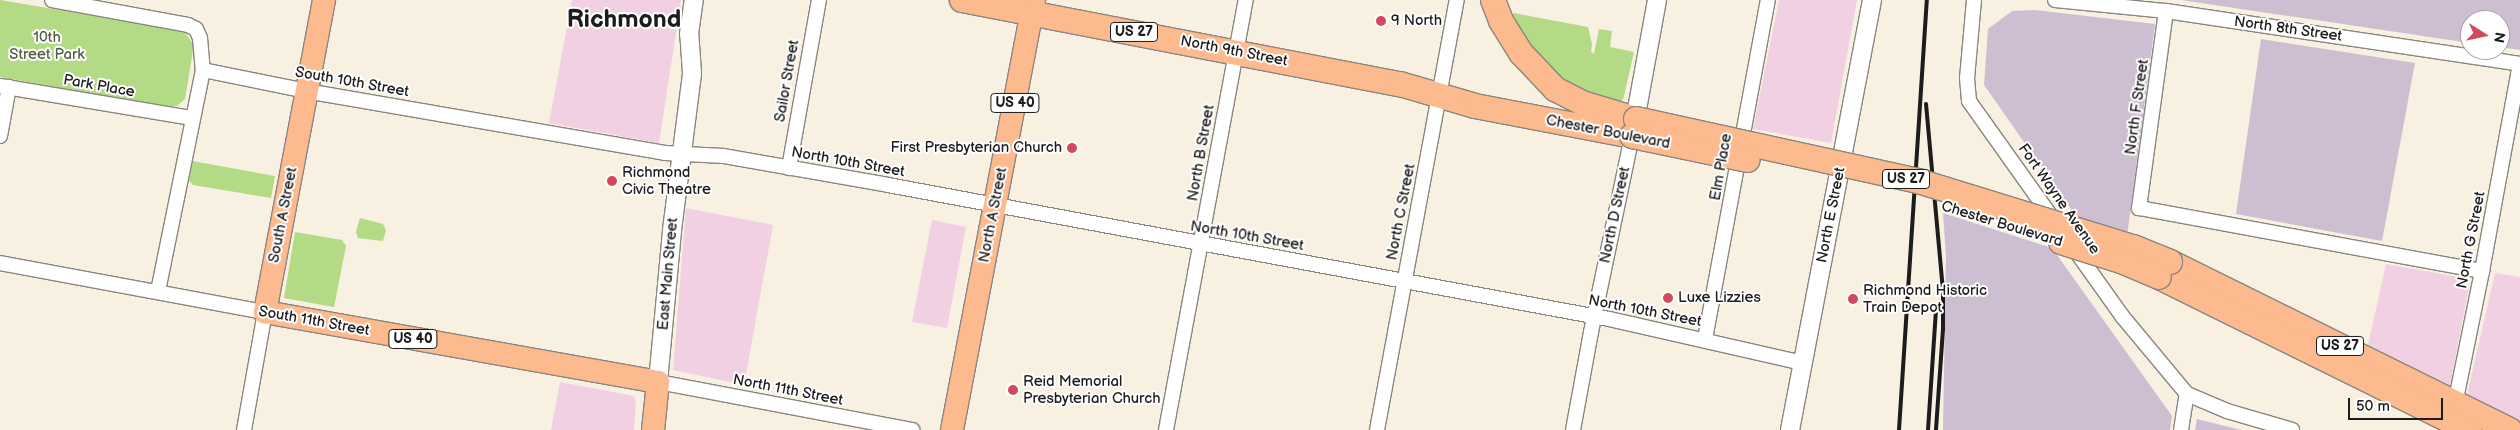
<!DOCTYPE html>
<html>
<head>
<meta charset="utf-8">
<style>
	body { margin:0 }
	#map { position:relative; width:2520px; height:430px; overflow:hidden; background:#f8f0e0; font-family:"Balsamiq Sans",sans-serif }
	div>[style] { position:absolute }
	.built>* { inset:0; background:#f1d0e3 }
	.industrial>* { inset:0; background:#cebed1 }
	.green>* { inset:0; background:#b3da84 }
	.roads { filter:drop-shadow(1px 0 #8a867e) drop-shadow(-1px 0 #8a867e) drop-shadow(0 1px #8a867e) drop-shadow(0 -1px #8a867e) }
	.minor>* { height:14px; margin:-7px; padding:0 7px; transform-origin:7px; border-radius:7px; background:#fff }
	.tertiary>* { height:18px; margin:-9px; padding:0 9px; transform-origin:9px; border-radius:9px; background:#fff }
	.primary>* { height:22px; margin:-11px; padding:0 11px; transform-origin:11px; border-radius:11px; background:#fcba8e }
	.trunk>* { height:24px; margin:-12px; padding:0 12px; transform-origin:12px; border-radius:12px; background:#fcba8e }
	.rail>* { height:4px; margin:-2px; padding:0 2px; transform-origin:2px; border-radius:2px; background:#1c1c1c }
	.bridges { filter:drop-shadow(1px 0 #8a867e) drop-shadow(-1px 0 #8a867e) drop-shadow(0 1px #8a867e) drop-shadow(0 -1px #8a867e) }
	.trunk-bridge>* { height:24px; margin:-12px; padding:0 12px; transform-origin:12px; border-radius:12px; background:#fcba8e }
	.dots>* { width:14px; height:14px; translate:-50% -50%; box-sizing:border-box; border:2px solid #fff; border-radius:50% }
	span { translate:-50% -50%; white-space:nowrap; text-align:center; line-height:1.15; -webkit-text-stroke:4px #fff; paint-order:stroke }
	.shield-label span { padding:1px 4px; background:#fff; border:1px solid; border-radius:4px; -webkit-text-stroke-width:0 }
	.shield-label { font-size:14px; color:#1c1c1c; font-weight:700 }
	.poi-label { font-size:15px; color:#1c1c1c }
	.left { translate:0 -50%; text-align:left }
	.right { translate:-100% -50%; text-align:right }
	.street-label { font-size:15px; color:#1c1c1c }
	.park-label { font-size:15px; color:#515e40 }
	.town-label { font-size:25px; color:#1c1c1c; font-weight:700 }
	.north { position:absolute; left:2460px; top:10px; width:50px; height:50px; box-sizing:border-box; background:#fff; border:1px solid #a4a4a4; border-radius:50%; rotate:100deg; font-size:14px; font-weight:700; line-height:20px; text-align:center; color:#1c1c1c }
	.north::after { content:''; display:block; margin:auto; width:18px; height:22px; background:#d1495b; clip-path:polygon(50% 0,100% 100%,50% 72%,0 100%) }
	.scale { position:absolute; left:2348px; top:398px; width:95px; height:22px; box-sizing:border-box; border:2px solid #1c1c1c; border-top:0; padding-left:6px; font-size:15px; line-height:18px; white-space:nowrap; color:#1c1c1c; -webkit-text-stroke:4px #fff; paint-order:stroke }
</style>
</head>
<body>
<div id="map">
	<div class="built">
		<i style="clip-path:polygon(572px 0,681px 0,659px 143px,549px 123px)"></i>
		<i style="clip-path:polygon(1779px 0,1857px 0,1831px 143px,1753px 129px)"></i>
		<i style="clip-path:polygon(686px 208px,773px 225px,744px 385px,673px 370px)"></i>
		<i style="clip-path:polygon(932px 220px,966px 227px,947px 328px,912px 322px)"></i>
		<i style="clip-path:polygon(2386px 264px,2464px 278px,2469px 287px,2450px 385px,2445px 390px,2366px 354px)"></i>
		<i style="clip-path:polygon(2495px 273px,2520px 277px,2520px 423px,2470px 405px,2466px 399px)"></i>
		<i style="clip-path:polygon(560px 382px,634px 396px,636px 401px,634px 430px,551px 430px)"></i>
	</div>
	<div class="industrial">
		<i style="clip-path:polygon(2181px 0,2520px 0,2520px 50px,2500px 47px,2500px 20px,2470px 20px,2470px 43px)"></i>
		<i style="clip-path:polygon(2035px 10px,2155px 24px,2127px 236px,2078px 219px,1984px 85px,1988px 29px,2012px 11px)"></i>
		<i style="clip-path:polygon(2261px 39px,2415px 63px,2382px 241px,2236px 214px)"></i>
		<i style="clip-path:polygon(1943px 213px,2052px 248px,2172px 416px,2170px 430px,1943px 430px,1946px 256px)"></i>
		<i style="clip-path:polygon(2197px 419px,2241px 430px,2195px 430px)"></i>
	</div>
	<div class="green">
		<i style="clip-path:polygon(0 0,184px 31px,194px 45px,185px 99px,177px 106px,164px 107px,0 77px)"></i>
		<i style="clip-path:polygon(1514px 13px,1588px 27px,1592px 44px,1591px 52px,1594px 54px,1599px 29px,1612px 31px,1610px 47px,1634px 52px,1623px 100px,1618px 102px,1603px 99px,1568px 82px,1553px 71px,1522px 37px,1511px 16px)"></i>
		<i style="clip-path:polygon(192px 161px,275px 176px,271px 198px,193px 185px,189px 180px)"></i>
		<i style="clip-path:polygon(360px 218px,383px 224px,386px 230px,383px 241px,358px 238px,356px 232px)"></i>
		<i style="clip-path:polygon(295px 232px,342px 240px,346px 246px,334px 307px,284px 298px)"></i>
	</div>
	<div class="roads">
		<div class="minor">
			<i style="left:52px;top:0;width:138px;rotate:10.4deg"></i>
			<i style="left:188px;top:25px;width:9px;rotate:27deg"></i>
			<i style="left:196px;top:29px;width:10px;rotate:66deg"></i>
			<i style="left:200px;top:38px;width:32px;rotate:85deg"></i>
			<i style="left:203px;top:70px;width:226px;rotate:101.5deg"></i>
			<i style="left:1974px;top:0;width:78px;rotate:95.1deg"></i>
			<i style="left:1967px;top:78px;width:23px;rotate:85deg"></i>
			<i style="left:1969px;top:101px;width:148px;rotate:54.6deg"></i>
			<i style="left:2055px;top:0;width:112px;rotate:5.7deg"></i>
			<i style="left:2166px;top:11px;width:358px;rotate:8.5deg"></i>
			<i style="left:2166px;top:11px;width:199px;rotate:97.8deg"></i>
			<i style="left:2139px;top:208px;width:349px;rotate:10.4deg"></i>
			<i style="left:203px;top:70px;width:105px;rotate:11.5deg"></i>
			<i style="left:306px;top:91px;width:364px;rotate:9.8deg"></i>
			<i style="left:665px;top:153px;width:59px;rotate:2.9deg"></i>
			<i style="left:724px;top:156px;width:167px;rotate:10deg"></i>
			<i style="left:888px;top:185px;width:733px;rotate:10.53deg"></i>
			<i style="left:1609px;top:319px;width:199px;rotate:12.8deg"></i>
			<i style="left:0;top:86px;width:195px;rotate:9.5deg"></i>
			<i style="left:0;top:136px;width:50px;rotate:-79.6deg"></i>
			<i style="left:789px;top:168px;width:171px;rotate:-79.9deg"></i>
			<i style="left:2073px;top:247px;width:85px;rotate:54.6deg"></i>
			<i style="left:2122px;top:316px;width:102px;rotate:50.2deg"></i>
			<i style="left:2187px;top:394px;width:43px;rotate:23deg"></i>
			<i style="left:2227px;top:411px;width:68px;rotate:16.3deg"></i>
			<i style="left:0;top:263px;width:269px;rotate:10.5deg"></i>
			<i style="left:265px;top:312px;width:120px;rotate:100.1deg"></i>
			<i style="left:1705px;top:339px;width:345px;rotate:-79.5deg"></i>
			<i style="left:658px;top:382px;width:259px;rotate:10.7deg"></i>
			<i style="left:2454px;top:409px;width:141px;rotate:-78.5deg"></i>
			<i style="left:2482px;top:271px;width:210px;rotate:-79.6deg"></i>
			<i style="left:1166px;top:430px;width:437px;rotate:-79.5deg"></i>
			<i style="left:1377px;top:430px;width:437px;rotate:-79.5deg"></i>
			<i style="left:1573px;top:430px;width:100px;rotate:-79.6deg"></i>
			<i style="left:1591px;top:332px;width:200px;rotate:-78.2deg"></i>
			<i style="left:2181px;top:430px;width:36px;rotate:-81deg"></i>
		</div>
		<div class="tertiary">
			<i style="left:1633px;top:131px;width:133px;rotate:-79.6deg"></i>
			<i style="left:658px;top:382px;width:153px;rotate:-84.7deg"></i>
			<i style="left:672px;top:230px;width:158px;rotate:-82.7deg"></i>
			<i style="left:692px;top:73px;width:39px;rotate:-94deg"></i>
			<i style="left:689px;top:34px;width:34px;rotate:-82deg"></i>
			<i style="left:1790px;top:430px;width:438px;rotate:-79.2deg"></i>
		</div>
		<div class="primary">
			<i style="left:324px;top:0;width:318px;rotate:100.7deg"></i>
			<i style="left:265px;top:312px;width:399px;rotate:10.1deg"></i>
			<i style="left:658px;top:382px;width:48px;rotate:95.9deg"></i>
			<i style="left:952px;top:430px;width:438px;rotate:-79.2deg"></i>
		</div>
		<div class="trunk">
			<i style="left:962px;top:0;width:446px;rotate:10.9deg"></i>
			<i style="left:1400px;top:84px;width:78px;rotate:16.3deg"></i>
			<i style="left:1475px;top:106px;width:160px;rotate:10.8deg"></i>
			<i style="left:1493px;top:0;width:22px;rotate:69deg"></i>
			<i style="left:1501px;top:21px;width:38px;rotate:58deg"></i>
			<i style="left:1521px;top:53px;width:50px;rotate:46.6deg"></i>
			<i style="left:1555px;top:89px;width:30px;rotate:27deg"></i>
			<i style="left:1582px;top:103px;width:56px;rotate:16.5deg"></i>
			<i style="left:2170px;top:262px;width:379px;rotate:26.3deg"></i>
			<i style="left:2159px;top:277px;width:346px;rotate:26.3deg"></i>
		</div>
	</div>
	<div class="rail">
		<i style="left:1926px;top:104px;width:187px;rotate:84.8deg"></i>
		<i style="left:1943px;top:290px;width:39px;rotate:90deg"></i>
		<i style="left:1943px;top:329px;width:101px;rotate:94deg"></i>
		<i style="left:1899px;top:430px;width:431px;rotate:-86.3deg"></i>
		<i style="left:1928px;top:430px;width:120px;rotate:-86.2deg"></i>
	</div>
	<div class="bridges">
		<div class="trunk-bridge">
			<i style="left:1636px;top:119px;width:289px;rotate:12.4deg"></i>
			<i style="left:1918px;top:181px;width:225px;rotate:17.1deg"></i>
			<i style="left:2133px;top:247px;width:40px;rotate:22deg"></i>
			<i style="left:1632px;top:136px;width:118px;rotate:11.7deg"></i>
			<i style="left:2061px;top:242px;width:63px;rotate:17.6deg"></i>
			<i style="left:2121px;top:261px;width:41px;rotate:22.8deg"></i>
		</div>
	</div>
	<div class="dots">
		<i style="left:1381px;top:21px;background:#d1495b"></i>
		<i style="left:1072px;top:148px;background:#d1495b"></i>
		<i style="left:612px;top:181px;background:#d1495b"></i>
		<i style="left:1668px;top:298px;background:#d1495b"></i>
		<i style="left:1853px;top:299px;background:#d1495b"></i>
		<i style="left:1013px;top:390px;background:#d1495b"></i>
	</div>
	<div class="shield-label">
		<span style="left:1134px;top:32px">US 27</span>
		<span style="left:1015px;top:103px">US 40</span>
		<span style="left:1906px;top:179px">US 27</span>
		<span style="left:413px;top:339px">US 40</span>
		<span style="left:2340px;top:346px">US 27</span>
	</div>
	<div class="poi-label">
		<span class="left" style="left:1391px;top:21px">9 North</span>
		<span class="right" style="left:1062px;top:148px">First Presbyterian Church</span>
		<span class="left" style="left:622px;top:181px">Richmond<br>Civic Theatre</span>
		<span class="left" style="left:1863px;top:299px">Richmond Historic<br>Train Depot</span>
		<span class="left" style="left:1678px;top:298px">Luxe Lizzies</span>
		<span class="left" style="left:1023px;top:390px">Reid Memorial<br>Presbyterian Church</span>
	</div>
	<div class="street-label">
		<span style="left:2288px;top:29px;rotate:8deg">North 8th Street</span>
		<span style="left:1234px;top:51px;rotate:11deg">North 9th Street</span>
		<span style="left:787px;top:81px;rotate:-80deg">Sailor Street</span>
		<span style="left:352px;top:82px;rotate:10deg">South 10th Street</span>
		<span style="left:99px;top:86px;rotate:10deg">Park Place</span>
		<span style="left:2137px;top:107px;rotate:-82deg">North F Street</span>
		<span style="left:1608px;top:132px;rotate:11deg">Chester Boulevard</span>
		<span style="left:1201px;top:153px;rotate:-80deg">North B Street</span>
		<span style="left:848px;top:162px;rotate:10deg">North 10th Street</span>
		<span style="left:1721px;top:167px;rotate:-80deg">Elm Place</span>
		<span style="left:2059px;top:199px;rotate:55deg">Fort Wayne Avenue</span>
		<span style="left:1401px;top:212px;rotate:-79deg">North C Street</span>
		<span style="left:283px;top:215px;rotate:-79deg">South A Street</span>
		<span style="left:993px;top:215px;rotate:-79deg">North A Street</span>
		<span style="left:1615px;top:215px;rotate:-78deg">North D Street</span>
		<span style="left:1831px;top:215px;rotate:-79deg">North E Street</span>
		<span style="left:2002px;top:224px;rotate:17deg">Chester Boulevard</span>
		<span style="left:1247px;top:236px;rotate:10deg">North 10th Street</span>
		<span style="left:2471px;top:240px;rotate:-79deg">North G Street</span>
		<span style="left:668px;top:274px;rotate:-85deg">East Main Street</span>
		<span style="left:1645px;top:311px;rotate:11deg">North 10th Street</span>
		<span style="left:314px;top:321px;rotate:10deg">South 11th Street</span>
		<span style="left:788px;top:390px;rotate:11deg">North 11th Street</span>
	</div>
	<div class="park-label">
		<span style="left:47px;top:46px">10th<br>Street Park</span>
	</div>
	<div class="town-label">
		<span style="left:624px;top:20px">Richmond</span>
	</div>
	<div class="north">N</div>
	<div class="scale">50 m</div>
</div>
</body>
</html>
